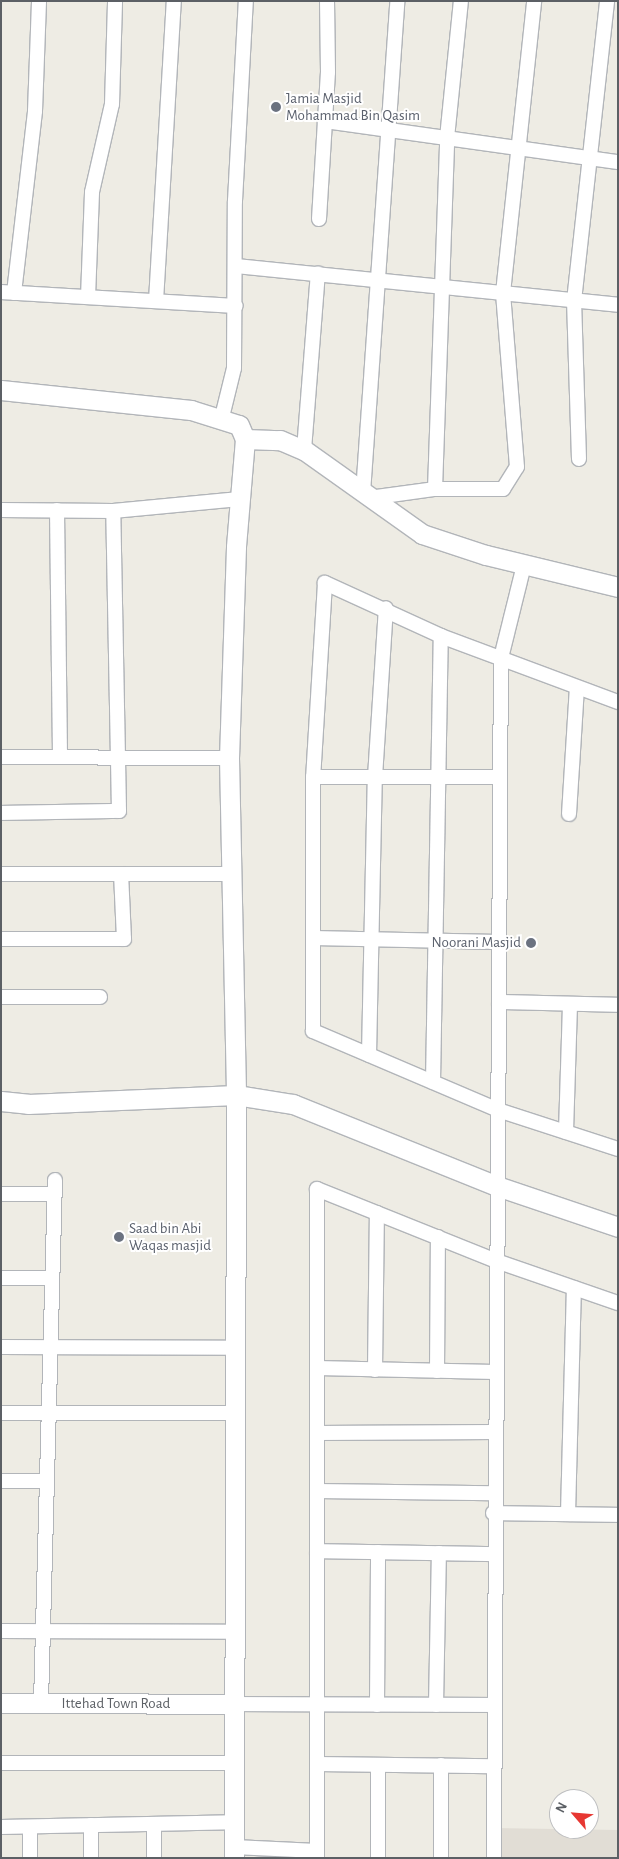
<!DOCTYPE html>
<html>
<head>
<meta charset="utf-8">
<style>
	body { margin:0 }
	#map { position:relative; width:619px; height:1859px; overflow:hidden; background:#eeece4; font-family:"Alegreya Sans",sans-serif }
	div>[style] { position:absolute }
	.education>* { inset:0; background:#e1ddd5 }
	.roads { filter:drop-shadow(1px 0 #b2b5b9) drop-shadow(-1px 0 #b2b5b9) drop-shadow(0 1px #b2b5b9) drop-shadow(0 -1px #b2b5b9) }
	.street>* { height:14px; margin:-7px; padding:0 7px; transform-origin:7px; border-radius:7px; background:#fff }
	.secondary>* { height:19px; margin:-9.5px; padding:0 9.5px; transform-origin:9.5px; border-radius:9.5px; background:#fff }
	.dots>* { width:14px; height:14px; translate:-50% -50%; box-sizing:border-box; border:2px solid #fff; border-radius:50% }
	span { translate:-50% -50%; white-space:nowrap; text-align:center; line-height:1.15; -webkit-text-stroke:4px #fff; paint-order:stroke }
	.worship-label { font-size:15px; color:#5b616d }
	.left { translate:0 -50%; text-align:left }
	.right { translate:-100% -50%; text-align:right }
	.street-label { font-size:15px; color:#5c6065 }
	.frame { position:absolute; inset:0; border:2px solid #5c6065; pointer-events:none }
	.north { position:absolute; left:549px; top:1789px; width:50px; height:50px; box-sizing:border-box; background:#fff; border:1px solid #bebfc1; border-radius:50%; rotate:297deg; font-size:14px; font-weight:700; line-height:20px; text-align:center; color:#5c6065 }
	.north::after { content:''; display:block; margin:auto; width:18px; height:22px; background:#e73732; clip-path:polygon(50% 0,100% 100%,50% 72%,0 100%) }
</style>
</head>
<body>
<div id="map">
	<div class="education">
		<i style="clip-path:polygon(494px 1828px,618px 1830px,618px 1858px,494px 1858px)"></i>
	</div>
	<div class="roads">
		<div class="street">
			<i style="left:325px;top:121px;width:296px;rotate:8deg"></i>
			<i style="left:319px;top:219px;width:147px;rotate:-86.5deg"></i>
			<i style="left:328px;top:72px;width:71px;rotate:-90.8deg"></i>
			<i style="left:236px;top:266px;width:384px;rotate:5.8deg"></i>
			<i style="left:1px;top:292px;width:235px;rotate:3.4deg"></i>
			<i style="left:14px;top:293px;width:183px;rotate:-83.4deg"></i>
			<i style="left:35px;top:111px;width:110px;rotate:-87.9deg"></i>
			<i style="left:88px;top:297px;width:105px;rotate:-87.8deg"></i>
			<i style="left:92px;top:192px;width:90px;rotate:-77.2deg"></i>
			<i style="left:112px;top:104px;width:103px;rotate:-88.3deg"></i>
			<i style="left:156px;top:301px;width:301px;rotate:-86.6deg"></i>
			<i style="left:222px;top:417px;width:50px;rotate:-76.2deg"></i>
			<i style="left:234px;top:368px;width:167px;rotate:-89.7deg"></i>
			<i style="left:235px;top:201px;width:200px;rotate:-86.9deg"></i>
			<i style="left:304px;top:450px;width:177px;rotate:-85.5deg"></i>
			<i style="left:579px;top:459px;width:158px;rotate:-91.8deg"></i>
			<i style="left:574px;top:301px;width:302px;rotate:-83.7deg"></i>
			<i style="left:435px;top:489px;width:351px;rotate:-88deg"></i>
			<i style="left:447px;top:138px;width:138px;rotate:-84.2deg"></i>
			<i style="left:363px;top:493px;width:493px;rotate:-86deg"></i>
			<i style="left:369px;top:498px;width:67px;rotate:-7.8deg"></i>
			<i style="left:435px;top:489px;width:68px"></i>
			<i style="left:503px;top:489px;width:26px;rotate:-58deg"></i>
			<i style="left:517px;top:467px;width:175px;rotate:-94.6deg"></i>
			<i style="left:503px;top:293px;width:294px;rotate:-83.9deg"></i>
			<i style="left:1px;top:510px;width:112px;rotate:0.5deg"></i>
			<i style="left:113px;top:511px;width:127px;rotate:-5.4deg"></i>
			<i style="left:57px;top:510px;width:247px;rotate:89.3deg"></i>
			<i style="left:618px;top:702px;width:189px;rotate:-159.6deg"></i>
			<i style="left:441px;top:636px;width:128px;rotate:-155.4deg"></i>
			<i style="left:325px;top:583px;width:194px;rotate:93.5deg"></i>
			<i style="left:313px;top:777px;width:254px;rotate:90deg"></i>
			<i style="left:313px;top:1031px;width:201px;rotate:23.1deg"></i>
			<i style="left:498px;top:1110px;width:126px;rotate:18deg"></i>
			<i style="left:1px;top:757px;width:228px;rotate:0.3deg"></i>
			<i style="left:313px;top:777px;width:187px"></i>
			<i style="left:1px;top:813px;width:118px;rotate:-1deg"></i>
			<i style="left:119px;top:811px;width:300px;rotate:-91.1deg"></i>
			<i style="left:569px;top:814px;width:126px;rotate:-86.4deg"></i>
			<i style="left:1px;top:874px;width:230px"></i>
			<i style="left:313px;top:938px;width:186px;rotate:1.2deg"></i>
			<i style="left:1px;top:939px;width:123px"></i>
			<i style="left:124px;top:939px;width:65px;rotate:-92.6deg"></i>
			<i style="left:1px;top:997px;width:99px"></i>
			<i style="left:499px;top:1002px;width:119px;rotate:1.4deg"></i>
			<i style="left:369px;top:1055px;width:278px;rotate:-88.8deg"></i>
			<i style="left:375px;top:777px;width:169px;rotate:-86.3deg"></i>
			<i style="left:433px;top:1082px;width:446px;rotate:-89deg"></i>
			<i style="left:566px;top:1132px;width:128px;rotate:-88.2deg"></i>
			<i style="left:1px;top:1194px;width:53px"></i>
			<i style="left:1px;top:1278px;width:51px"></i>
			<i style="left:1px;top:1347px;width:233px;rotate:0.2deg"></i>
			<i style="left:317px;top:1368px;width:178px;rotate:1.3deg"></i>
			<i style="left:375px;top:1370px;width:157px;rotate:-89.3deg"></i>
			<i style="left:437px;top:1371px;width:134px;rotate:-89.6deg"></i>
			<i style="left:1px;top:1413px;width:232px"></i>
			<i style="left:317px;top:1433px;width:177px;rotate:-0.3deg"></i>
			<i style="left:1px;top:1481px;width:46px"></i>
			<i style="left:317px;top:1491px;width:176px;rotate:0.7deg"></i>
			<i style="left:493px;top:1513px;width:125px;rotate:0.9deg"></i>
			<i style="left:568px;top:1514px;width:226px;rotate:-88.5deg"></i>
			<i style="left:317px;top:1551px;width:176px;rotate:1deg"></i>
			<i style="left:1px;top:1631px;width:231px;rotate:0.2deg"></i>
			<i style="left:41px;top:1703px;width:523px;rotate:-88.47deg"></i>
			<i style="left:232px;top:1704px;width:261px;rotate:0.2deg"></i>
			<i style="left:377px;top:1705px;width:153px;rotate:-89.6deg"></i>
			<i style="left:436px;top:1705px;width:152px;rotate:-88.9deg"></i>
			<i style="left:1px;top:1763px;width:232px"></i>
			<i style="left:317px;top:1764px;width:176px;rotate:0.7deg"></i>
			<i style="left:154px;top:1824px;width:34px;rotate:90deg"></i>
			<i style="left:91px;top:1825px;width:33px;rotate:90deg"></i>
			<i style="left:1px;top:1827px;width:232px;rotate:-1.2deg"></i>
			<i style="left:234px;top:1847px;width:83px;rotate:2.8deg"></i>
			<i style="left:30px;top:1858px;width:31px;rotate:-90deg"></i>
			<i style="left:317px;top:1858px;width:669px;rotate:-90deg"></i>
			<i style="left:317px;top:1189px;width:193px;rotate:21.9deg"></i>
			<i style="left:496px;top:1261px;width:129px;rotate:19deg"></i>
			<i style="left:378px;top:1858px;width:93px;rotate:-90deg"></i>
			<i style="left:441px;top:1858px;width:93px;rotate:-90deg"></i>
			<i style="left:494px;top:1858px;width:1200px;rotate:-89.67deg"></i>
			<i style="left:501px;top:658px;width:96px;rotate:-76.1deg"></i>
		</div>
		<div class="secondary">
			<i style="left:1px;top:390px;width:191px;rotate:6deg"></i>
			<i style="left:191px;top:410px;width:50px;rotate:17.4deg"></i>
			<i style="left:239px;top:425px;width:15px;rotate:67deg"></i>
			<i style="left:245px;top:439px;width:108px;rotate:94.8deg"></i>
			<i style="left:236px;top:547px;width:211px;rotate:91.9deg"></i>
			<i style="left:229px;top:758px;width:337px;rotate:88.8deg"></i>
			<i style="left:236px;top:1095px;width:763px;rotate:90.15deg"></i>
			<i style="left:245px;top:439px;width:35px;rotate:2deg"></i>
			<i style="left:280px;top:440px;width:26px;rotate:23deg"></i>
			<i style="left:304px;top:450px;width:145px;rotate:35.4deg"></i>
			<i style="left:422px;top:534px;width:67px;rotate:18.2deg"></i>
			<i style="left:486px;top:555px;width:136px;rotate:13.6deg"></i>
			<i style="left:1px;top:1101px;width:27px;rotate:6deg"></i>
			<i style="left:28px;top:1104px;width:208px;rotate:-2.5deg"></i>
			<i style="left:236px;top:1095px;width:58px;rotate:9deg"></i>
			<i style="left:293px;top:1104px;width:220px;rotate:21.9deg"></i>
			<i style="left:497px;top:1186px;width:128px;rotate:18.7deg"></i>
			<i style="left:1px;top:1703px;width:231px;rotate:0.2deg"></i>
		</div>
	</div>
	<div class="dots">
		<i style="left:276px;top:107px;background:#6b7280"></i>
		<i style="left:531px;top:943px;background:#6b7280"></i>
		<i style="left:119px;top:1237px;background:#6b7280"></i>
	</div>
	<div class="worship-label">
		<span class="left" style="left:286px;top:107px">Jamia Masjid<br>Mohammad Bin Qasim</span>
		<span class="right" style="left:521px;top:943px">Noorani Masjid</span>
		<span class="left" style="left:129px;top:1237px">Saad bin Abi<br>Waqas masjid</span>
	</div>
	<div class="street-label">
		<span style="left:116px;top:1704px">Ittehad Town Road</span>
	</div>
	<div class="frame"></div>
	<div class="north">N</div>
</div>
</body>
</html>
